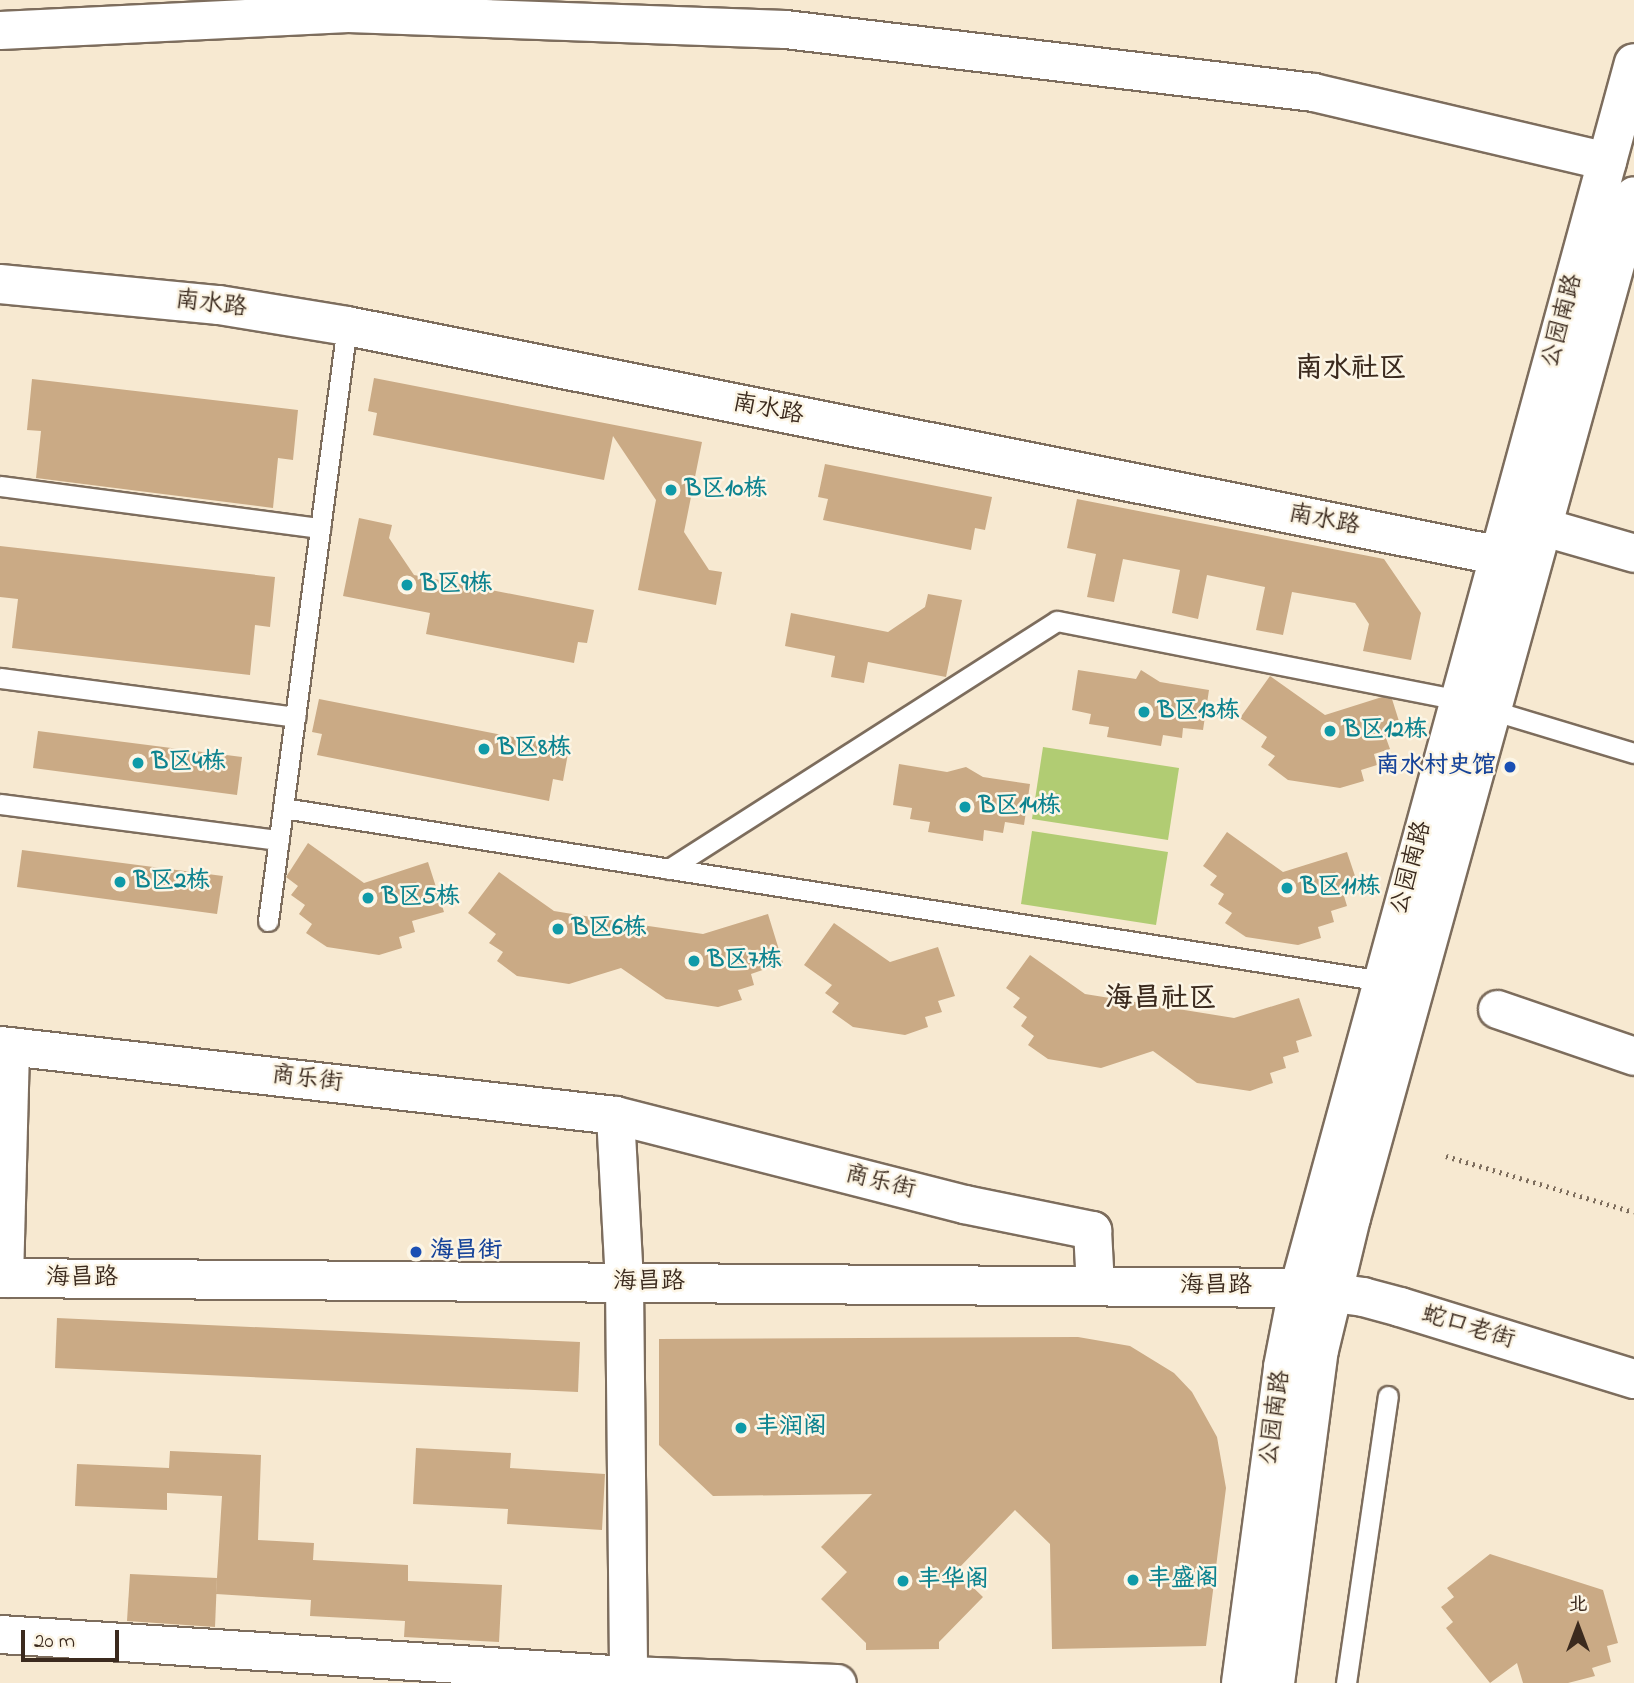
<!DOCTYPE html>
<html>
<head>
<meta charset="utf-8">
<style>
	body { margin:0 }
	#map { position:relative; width:1634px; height:1683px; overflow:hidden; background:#f7e9d1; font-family:"Indie Flower","LXGW WenKai TC",sans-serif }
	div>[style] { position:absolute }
	.green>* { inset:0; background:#b1cc73 }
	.building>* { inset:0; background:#caaa85 }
	.path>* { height:4.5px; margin-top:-2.25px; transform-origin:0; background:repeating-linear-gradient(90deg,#7d6d5d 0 2px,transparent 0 7px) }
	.roads { filter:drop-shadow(2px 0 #7d6d5d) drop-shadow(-2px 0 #7d6d5d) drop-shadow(0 2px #7d6d5d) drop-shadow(0 -2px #7d6d5d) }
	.service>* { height:19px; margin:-9.5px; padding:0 9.5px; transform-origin:9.5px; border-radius:9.5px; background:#fff }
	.minor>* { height:37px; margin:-18.5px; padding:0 18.5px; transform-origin:18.5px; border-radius:18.5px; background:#fff }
	.tertiary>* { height:38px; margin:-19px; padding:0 19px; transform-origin:19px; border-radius:19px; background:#fff }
	.dots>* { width:19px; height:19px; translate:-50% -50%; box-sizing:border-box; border:4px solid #fcf5e5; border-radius:50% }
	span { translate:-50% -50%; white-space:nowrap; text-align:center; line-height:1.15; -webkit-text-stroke:5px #fcf5e5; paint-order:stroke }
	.street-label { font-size:24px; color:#3b2a1e }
	.culture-label { font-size:24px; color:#0d838f; font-weight:700 }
	.left { translate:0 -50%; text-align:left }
	.transit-label { font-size:24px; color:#164399; font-weight:700 }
	.right { translate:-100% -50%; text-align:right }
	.quarter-label { font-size:28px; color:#3b2a1e; font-weight:700 }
	.north { position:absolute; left:1543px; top:1592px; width:70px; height:70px; -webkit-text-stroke:5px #fcf5e5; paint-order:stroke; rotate:0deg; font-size:19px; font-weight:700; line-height:28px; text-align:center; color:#3b2a1e }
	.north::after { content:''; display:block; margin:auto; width:24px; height:32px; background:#3b2a1e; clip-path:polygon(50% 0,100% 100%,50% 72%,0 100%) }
	.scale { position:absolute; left:21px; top:1630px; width:98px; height:32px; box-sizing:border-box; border:4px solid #3b2a1e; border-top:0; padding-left:9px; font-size:21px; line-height:24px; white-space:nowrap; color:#3b2a1e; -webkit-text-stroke:5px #fcf5e5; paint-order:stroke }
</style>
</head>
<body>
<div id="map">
	<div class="green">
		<i style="clip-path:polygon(1043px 747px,1179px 768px,1168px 840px,1032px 819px)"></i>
		<i style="clip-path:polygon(1032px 831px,1168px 852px,1156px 925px,1021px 904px)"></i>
	</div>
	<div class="building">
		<i style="clip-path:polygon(374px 378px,702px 442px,684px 532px,709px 570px,722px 572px,716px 605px,638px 590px,656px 500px,613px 436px,604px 480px,373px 435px,377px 413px,368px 411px)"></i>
		<i style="clip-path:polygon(32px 379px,298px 410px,293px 460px,278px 458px,273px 508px,36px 478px,41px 431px,27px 430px)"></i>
		<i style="clip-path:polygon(825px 464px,992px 497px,985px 530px,975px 528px,971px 550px,823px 520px,828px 499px,818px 497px)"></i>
		<i style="clip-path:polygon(1077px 499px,1384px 559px,1421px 613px,1411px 660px,1363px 651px,1369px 624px,1355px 603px,1292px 592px,1283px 635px,1256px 630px,1265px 587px,1207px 575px,1198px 619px,1172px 613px,1180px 570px,1123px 559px,1114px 602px,1087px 597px,1096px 554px,1067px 548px)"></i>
		<i style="clip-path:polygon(359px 518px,392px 525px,389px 538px,414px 575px,594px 610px,587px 643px,578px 642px,574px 663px,426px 634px,430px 613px,343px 596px)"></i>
		<i style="clip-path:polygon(0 546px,275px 577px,270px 627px,255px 625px,250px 675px,12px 648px,18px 599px,0 597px)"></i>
		<i style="clip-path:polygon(928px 594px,962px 600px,946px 677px,868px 662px,864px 683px,831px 677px,835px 656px,785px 646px,791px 613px,888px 632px,925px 607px)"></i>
		<i style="clip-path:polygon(1078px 670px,1136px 679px,1141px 670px,1160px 682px,1209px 690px,1203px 730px,1183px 728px,1182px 738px,1163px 735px,1161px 746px,1107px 737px,1109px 727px,1089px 724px,1091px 714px,1072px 710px)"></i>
		<i style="clip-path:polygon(1270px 676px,1325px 715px,1382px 697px,1392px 699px,1403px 734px,1386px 738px,1390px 749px,1374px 754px,1377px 765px,1361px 770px,1364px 781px,1340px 788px,1288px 780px,1268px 765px,1275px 756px,1261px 747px,1267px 737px,1240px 718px)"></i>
		<i style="clip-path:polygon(319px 699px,569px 748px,563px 781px,553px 779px,549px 801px,317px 755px,322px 734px,312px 732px)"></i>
		<i style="clip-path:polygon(38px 731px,242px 757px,237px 795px,33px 768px)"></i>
		<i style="clip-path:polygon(899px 764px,947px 772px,966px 767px,983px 777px,1030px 784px,1024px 825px,1005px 822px,1003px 833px,984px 830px,983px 841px,928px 832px,930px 822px,910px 819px,912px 808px,893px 805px)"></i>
		<i style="clip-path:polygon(1227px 832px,1283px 872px,1347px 852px,1360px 891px,1344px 896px,1347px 906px,1331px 911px,1334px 922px,1318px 927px,1321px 938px,1298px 945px,1246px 937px,1225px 923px,1232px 913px,1218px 904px,1224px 894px,1210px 885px,1217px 876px,1203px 866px)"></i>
		<i style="clip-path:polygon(308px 843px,364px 883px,428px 862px,444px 912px,412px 921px,415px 932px,399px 937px,402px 948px,379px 955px,327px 947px,306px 933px,312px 924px,299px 914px,305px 905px,291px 895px,298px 886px,286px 877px)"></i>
		<i style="clip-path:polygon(22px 850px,223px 876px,217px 914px,17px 887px)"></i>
		<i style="clip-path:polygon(499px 872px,554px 911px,628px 923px,703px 934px,768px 914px,783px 963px,751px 974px,754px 985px,738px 990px,742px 1000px,718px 1007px,666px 999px,621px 968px,569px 984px,517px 976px,497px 961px,503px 952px,489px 943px,496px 934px,468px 913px)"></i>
		<i style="clip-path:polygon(834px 923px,890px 962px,938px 947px,955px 996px,938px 1001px,942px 1012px,925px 1017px,928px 1027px,905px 1035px,853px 1027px,832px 1012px,839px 1003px,825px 993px,832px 985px,804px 965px)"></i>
		<i style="clip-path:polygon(1030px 955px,1085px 994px,1234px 1018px,1299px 998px,1312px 1036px,1296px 1041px,1299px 1052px,1283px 1057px,1286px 1068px,1270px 1073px,1273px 1083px,1250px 1091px,1197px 1083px,1153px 1051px,1101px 1068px,1048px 1059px,1028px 1045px,1034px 1036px,1021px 1026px,1027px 1017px,1013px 1007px,1020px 998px,1006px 988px)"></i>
		<i style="clip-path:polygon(57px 1318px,580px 1342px,578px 1392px,55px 1368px)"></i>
		<i style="clip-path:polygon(1078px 1337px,1130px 1346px,1174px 1373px,1192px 1392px,1217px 1437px,1226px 1488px,1206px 1646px,1052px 1649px,1050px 1544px,1015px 1510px,956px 1571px,983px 1597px,939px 1642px,939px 1649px,866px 1650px,866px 1643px,821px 1599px,847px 1572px,821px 1547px,872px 1494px,713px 1496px,659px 1445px,659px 1339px)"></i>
		<i style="clip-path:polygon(416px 1448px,511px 1453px,510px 1468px,605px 1474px,602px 1530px,507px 1524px,508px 1509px,413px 1504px)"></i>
		<i style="clip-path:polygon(170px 1451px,261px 1455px,258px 1540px,314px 1543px,313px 1560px,408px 1565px,408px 1581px,502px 1585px,499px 1642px,404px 1637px,405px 1621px,310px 1616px,311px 1600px,216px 1594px,222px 1496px,167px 1493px,167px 1510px,75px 1506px,77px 1464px,169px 1468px)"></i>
		<i style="clip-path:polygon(1490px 1554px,1603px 1590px,1618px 1643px,1607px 1646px,1611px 1662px,1592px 1668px,1595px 1676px,1568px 1683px,1523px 1683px,1517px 1663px,1490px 1683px,1446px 1628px,1453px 1622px,1441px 1607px,1454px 1597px,1447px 1588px)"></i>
		<i style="clip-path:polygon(130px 1574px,217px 1578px,215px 1627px,127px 1621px)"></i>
	</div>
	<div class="path">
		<i style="left:1446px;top:1156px;width:196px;rotate:16.6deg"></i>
	</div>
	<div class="roads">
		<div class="service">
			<i style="left:0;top:486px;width:323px;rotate:7.5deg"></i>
			<i style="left:0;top:678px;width:298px;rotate:7.5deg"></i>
			<i style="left:0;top:804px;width:281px;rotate:7.4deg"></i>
			<i style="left:283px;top:808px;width:1120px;rotate:8.94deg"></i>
			<i style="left:669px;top:869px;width:460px;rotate:-32.6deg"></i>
			<i style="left:1057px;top:621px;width:409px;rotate:11.1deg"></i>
			<i style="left:1458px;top:700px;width:184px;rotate:16.8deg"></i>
			<i style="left:268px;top:921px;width:600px;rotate:-82.44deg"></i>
			<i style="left:1346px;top:1683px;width:290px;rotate:-81.7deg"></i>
		</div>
		<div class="minor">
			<i style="left:0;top:30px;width:348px;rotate:-2.8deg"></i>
			<i style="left:348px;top:13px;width:437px;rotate:2.1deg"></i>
			<i style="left:785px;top:29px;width:532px;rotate:6.8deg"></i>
			<i style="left:1313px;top:92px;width:302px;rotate:13.2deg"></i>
			<i style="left:1513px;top:518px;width:126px;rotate:16.1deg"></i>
			<i style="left:1497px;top:1009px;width:145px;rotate:18.9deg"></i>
			<i style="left:0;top:1045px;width:619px;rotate:6.49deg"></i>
			<i style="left:615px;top:1115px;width:360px;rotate:14.3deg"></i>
			<i style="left:964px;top:1204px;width:131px;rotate:11.5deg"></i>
			<i style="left:1092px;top:1230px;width:56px;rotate:86.9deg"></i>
			<i style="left:615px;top:1115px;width:168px;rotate:86.9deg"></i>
			<i style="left:624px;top:1283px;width:392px;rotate:89.4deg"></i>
			<i style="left:4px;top:1278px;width:232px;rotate:-88.5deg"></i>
			<i style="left:0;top:1634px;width:629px;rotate:3.74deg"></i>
			<i style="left:628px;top:1675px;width:209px;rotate:2.2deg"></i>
		</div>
		<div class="tertiary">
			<i style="left:0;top:284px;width:220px;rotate:5.5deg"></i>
			<i style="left:219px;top:305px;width:130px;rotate:9.3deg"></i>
			<i style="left:347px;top:326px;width:1207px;rotate:11.27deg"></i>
			<i style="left:0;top:1278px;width:1299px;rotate:0.44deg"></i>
			<i style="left:1299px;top:1288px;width:65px;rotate:8deg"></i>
			<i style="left:1363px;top:1297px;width:38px;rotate:15deg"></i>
			<i style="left:1400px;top:1307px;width:245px;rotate:17.1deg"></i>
			<i style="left:1241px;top:1683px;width:319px;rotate:-82.4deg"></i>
			<i style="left:1283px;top:1367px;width:68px;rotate:-79deg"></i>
			<i style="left:1296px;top:1300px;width:1282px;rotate:-74.72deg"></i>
			<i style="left:1275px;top:1683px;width:336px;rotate:-82.5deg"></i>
			<i style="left:1319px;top:1350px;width:136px;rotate:-76.4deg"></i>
			<i style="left:1351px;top:1218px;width:1060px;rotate:-74.52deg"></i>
		</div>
	</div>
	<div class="dots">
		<i style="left:671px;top:490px;background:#0f9aa8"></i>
		<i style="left:407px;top:585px;background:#0f9aa8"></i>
		<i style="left:1144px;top:712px;background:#0f9aa8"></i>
		<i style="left:1330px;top:731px;background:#0f9aa8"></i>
		<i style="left:484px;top:749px;background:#0f9aa8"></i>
		<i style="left:138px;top:763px;background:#0f9aa8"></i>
		<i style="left:1510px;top:767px;background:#1a4fb4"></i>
		<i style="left:965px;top:807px;background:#0f9aa8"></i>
		<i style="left:120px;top:882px;background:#0f9aa8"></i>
		<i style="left:1287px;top:888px;background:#0f9aa8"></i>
		<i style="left:368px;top:898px;background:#0f9aa8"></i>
		<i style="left:558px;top:929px;background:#0f9aa8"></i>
		<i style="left:694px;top:961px;background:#0f9aa8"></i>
		<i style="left:416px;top:1252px;background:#1a4fb4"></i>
		<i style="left:741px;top:1428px;background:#0f9aa8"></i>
		<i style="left:1133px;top:1580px;background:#0f9aa8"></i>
		<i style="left:903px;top:1581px;background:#0f9aa8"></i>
	</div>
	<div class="street-label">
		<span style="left:211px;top:305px;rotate:7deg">南水路</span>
		<span style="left:1563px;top:321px;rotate:-75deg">公园南路</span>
		<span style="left:768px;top:410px;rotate:11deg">南水路</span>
		<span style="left:1324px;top:521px;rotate:11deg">南水路</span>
		<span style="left:1412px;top:868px;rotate:-75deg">公园南路</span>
		<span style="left:307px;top:1080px;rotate:7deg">商乐街</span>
		<span style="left:880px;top:1183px;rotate:14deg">商乐街</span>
		<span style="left:82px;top:1279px">海昌路</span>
		<span style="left:649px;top:1283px">海昌路</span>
		<span style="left:1216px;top:1287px">海昌路</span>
		<span style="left:1468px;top:1328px;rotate:17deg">蛇口老街</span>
		<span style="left:1276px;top:1418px;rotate:-82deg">公园南路</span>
	</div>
	<div class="culture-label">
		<span class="left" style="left:685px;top:490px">B区10栋</span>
		<span class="left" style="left:421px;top:585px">B区9栋</span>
		<span class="left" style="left:1158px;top:712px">B区13栋</span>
		<span class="left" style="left:1344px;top:731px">B区12栋</span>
		<span class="left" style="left:498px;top:749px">B区8栋</span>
		<span class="left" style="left:152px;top:763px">B区4栋</span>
		<span class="left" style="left:979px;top:807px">B区14栋</span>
		<span class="left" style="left:134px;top:882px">B区2栋</span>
		<span class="left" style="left:1301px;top:888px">B区11栋</span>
		<span class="left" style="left:382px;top:898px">B区5栋</span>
		<span class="left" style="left:572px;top:929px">B区6栋</span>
		<span class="left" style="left:708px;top:961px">B区7栋</span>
		<span class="left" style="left:755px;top:1428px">丰润阁</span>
		<span class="left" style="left:1147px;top:1580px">丰盛阁</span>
		<span class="left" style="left:917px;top:1581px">丰华阁</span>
	</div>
	<div class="transit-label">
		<span class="right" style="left:1496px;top:767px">南水村史馆</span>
		<span class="left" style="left:430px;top:1252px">海昌街</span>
	</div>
	<div class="quarter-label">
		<span style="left:1351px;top:370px">南水社区</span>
		<span style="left:1161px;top:1000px">海昌社区</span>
	</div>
	<div class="north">北</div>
	<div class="scale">20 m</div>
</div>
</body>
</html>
